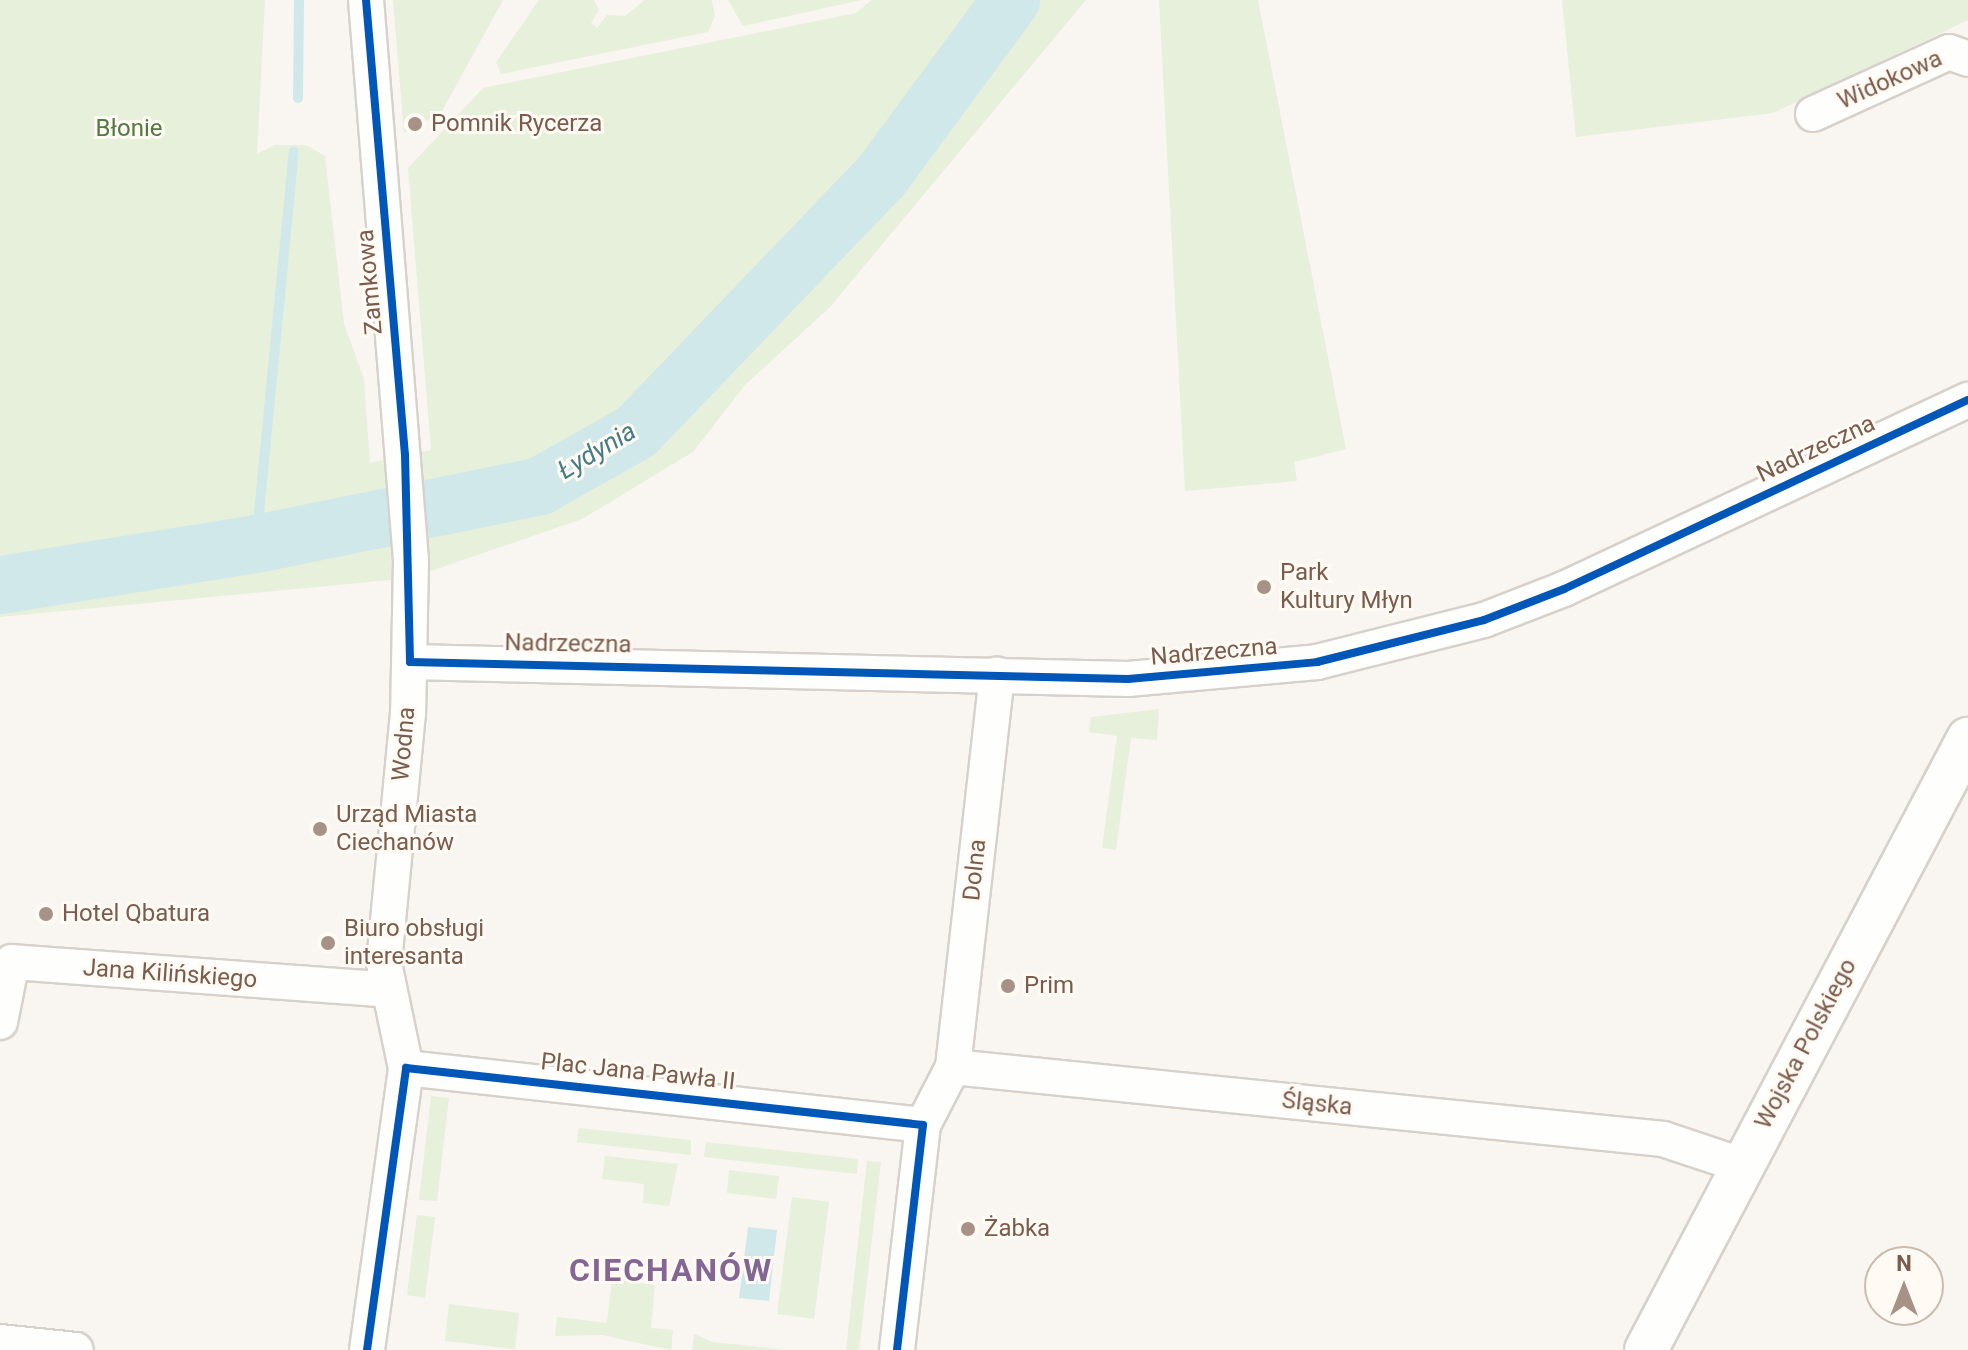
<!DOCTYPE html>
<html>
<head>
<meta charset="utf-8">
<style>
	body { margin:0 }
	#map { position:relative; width:1968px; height:1350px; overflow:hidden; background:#f9f5f0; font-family:Roboto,sans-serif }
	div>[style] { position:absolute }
	.green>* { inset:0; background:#e7f0db }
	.water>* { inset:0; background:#d0e8ea }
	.stream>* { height:10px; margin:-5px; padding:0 5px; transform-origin:5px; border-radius:5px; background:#d0e8ea }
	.river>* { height:58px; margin:-29px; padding:0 29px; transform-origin:29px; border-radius:29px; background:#d0e8ea }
	.roads { filter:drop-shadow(2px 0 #d7d1cb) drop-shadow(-2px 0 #d7d1cb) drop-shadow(0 2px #d7d1cb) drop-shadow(0 -2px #d7d1cb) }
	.minor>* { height:34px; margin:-17px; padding:0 17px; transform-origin:17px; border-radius:17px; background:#fefefd }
	.tertiary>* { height:42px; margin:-21px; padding:0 21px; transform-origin:21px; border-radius:21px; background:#fefefd }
	.cycleway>* { height:8px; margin:-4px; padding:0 4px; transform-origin:4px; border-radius:4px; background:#0057b8 }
	.dots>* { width:22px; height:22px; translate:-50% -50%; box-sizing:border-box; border:4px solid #fffaf3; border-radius:50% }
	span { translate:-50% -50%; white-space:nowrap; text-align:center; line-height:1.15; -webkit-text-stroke:6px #fffaf3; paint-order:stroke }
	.street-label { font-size:24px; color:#7a5c4d }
	.poi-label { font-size:24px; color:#7a5c4d }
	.left { translate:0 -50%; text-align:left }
	.park-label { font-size:24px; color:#537a41 }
	.water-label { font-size:26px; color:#437c86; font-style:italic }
	.district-label { font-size:32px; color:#846695; font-weight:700; letter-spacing:2px }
	.north { position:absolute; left:1864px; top:1246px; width:80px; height:80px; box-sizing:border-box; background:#fffaf3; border:2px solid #cabbb1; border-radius:50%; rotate:0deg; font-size:22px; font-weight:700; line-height:32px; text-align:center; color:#7a5c4d }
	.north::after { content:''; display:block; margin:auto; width:28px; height:36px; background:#a69286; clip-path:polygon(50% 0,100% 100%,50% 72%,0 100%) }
</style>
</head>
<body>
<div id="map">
	<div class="green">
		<i style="clip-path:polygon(0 0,265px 0,257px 154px,275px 145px,306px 145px,325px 156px,344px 324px,364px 379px,370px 463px,431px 450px,408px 168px,483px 88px,856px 13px,872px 0,1086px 0,830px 307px,745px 385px,693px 452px,582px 519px,411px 578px,0 617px)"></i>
		<i style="clip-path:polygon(393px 0,503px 0,441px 113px,404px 133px)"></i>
		<i style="clip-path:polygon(539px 0,594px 0,599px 10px,591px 23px,597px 28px,607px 15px,625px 16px,645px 0,712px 0,715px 16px,708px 32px,501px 74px,496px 62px)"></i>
		<i style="clip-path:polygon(728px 0,862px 0,743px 26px)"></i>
		<i style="clip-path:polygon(1159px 0,1258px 0,1346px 449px,1294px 462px,1297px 481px,1185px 491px)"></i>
		<i style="clip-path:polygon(1562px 0,1968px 0,1968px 20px,1773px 113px,1576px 137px)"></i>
		<i style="clip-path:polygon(1159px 709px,1157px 740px,1131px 738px,1116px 850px,1102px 848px,1117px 736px,1089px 732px,1091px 717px)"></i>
		<i style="clip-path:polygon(431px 1096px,449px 1098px,437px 1201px,419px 1200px)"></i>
		<i style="clip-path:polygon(579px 1128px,691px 1140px,691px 1155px,577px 1142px)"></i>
		<i style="clip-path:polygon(706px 1142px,858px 1159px,857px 1174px,704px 1157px)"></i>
		<i style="clip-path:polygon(605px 1156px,678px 1164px,669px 1206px,643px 1203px,644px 1184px,602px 1179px)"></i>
		<i style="clip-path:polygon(867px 1161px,881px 1162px,859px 1350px,846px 1350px)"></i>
		<i style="clip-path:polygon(729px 1170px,779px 1176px,776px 1199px,727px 1193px)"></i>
		<i style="clip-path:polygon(792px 1197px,829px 1202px,814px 1319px,777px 1314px)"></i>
		<i style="clip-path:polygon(417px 1215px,435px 1217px,425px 1298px,407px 1295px)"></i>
		<i style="clip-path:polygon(612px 1279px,655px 1285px,651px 1328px,673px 1330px,671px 1350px,602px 1335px,555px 1336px,557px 1317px,607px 1323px)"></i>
		<i style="clip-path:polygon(449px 1304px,519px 1313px,515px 1349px,445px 1341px)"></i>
		<i style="clip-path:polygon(694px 1334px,713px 1342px,786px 1350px,692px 1350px)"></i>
	</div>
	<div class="water">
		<i style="clip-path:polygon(748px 1227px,777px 1230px,769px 1301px,739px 1298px)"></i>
	</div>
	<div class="stream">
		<i style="left:298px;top:98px;width:98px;rotate:-89.4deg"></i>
		<i style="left:256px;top:544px;width:394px;rotate:-84.5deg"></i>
	</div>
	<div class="river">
		<i style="left:0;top:585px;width:259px;rotate:-9.1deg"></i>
		<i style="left:256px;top:544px;width:290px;rotate:-11.5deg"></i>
		<i style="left:540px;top:486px;width:110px;rotate:-29.4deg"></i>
		<i style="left:636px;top:432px;width:352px;rotate:-46.2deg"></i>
		<i style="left:880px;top:178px;width:221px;rotate:-53.6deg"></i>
	</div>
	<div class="roads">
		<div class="minor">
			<i style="left:366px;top:0;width:563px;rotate:85.41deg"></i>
			<i style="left:411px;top:561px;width:152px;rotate:91.1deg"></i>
			<i style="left:408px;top:713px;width:251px;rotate:95.5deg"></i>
			<i style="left:384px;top:963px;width:107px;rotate:78.2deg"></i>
			<i style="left:1813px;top:114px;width:149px;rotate:-24.5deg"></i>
			<i style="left:1949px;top:52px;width:20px;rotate:20deg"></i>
			<i style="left:410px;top:662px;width:718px;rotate:1.36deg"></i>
			<i style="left:1128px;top:679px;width:190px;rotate:-5.1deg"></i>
			<i style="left:1317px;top:662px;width:172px;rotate:-14.1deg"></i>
			<i style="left:1484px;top:620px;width:86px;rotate:-21.2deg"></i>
			<i style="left:1564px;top:589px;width:446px;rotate:-25.1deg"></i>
			<i style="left:0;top:1022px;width:61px;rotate:-78.7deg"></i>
			<i style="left:12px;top:962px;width:378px;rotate:4.2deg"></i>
			<i style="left:953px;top:1067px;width:395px;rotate:-83.6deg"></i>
			<i style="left:923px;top:1125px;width:65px;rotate:-62.7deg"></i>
			<i style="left:953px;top:1067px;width:714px;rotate:5.79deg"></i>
			<i style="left:1663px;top:1139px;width:82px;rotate:18.4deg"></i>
			<i style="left:0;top:1342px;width:76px;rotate:6deg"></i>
			<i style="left:367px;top:1350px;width:285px;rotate:-82.1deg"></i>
			<i style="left:406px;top:1068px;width:520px;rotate:6.29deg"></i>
			<i style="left:923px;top:1125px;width:226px;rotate:96.6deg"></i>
		</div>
		<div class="tertiary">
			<i style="left:1646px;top:1350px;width:691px;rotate:-62.21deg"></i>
		</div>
	</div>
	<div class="cycleway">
		<i style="left:366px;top:0;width:457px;rotate:85.1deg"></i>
		<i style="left:405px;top:455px;width:207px;rotate:88.6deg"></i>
		<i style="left:410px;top:662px;width:718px;rotate:1.36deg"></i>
		<i style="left:1128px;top:679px;width:190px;rotate:-5.1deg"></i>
		<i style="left:1317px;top:662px;width:172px;rotate:-14.1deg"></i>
		<i style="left:1484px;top:620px;width:86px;rotate:-21.2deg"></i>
		<i style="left:1564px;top:589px;width:446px;rotate:-25.1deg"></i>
		<i style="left:367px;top:1350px;width:285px;rotate:-82.1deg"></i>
		<i style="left:406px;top:1068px;width:520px;rotate:6.29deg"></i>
		<i style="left:923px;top:1125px;width:226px;rotate:96.6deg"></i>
	</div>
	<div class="dots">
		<i style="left:415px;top:124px;background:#a69286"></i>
		<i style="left:1264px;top:587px;background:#a69286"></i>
		<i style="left:320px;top:829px;background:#a69286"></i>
		<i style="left:46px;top:914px;background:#a69286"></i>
		<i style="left:328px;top:943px;background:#a69286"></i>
		<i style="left:1008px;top:986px;background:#a69286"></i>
		<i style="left:968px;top:1229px;background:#a69286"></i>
	</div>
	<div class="street-label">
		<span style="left:1890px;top:80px;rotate:-24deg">Widokowa</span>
		<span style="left:370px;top:282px;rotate:-95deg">Zamkowa</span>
		<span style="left:1816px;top:449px;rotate:-25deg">Nadrzeczna</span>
		<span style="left:568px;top:644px;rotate:1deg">Nadrzeczna</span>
		<span style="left:1214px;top:652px;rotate:-5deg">Nadrzeczna</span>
		<span style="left:404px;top:744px;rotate:-85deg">Wodna</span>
		<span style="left:975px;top:870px;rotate:-84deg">Dolna</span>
		<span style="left:170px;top:974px;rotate:4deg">Jana Kilińskiego</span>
		<span style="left:1806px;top:1044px;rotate:-62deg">Wojska Polskiego</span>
		<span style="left:638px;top:1072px;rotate:6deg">Plac Jana Pawła II</span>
		<span style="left:1317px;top:1104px;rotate:6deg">Śląska</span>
	</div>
	<div class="poi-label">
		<span class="left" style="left:431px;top:124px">Pomnik Rycerza</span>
		<span class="left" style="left:1280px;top:587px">Park<br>Kultury Młyn</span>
		<span class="left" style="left:336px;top:829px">Urząd Miasta<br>Ciechanów</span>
		<span class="left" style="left:62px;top:914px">Hotel Qbatura</span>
		<span class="left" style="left:344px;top:943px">Biuro obsługi<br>interesanta</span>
		<span class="left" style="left:1024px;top:986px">Prim</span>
		<span class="left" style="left:984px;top:1229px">Żabka</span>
	</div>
	<div class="park-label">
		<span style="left:129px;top:129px">Błonie</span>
	</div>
	<div class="water-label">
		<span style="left:597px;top:451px;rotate:-31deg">Łydynia</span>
	</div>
	<div class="district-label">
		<span style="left:671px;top:1270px">CIECHANÓW</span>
	</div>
	<div class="north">N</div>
</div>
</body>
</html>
